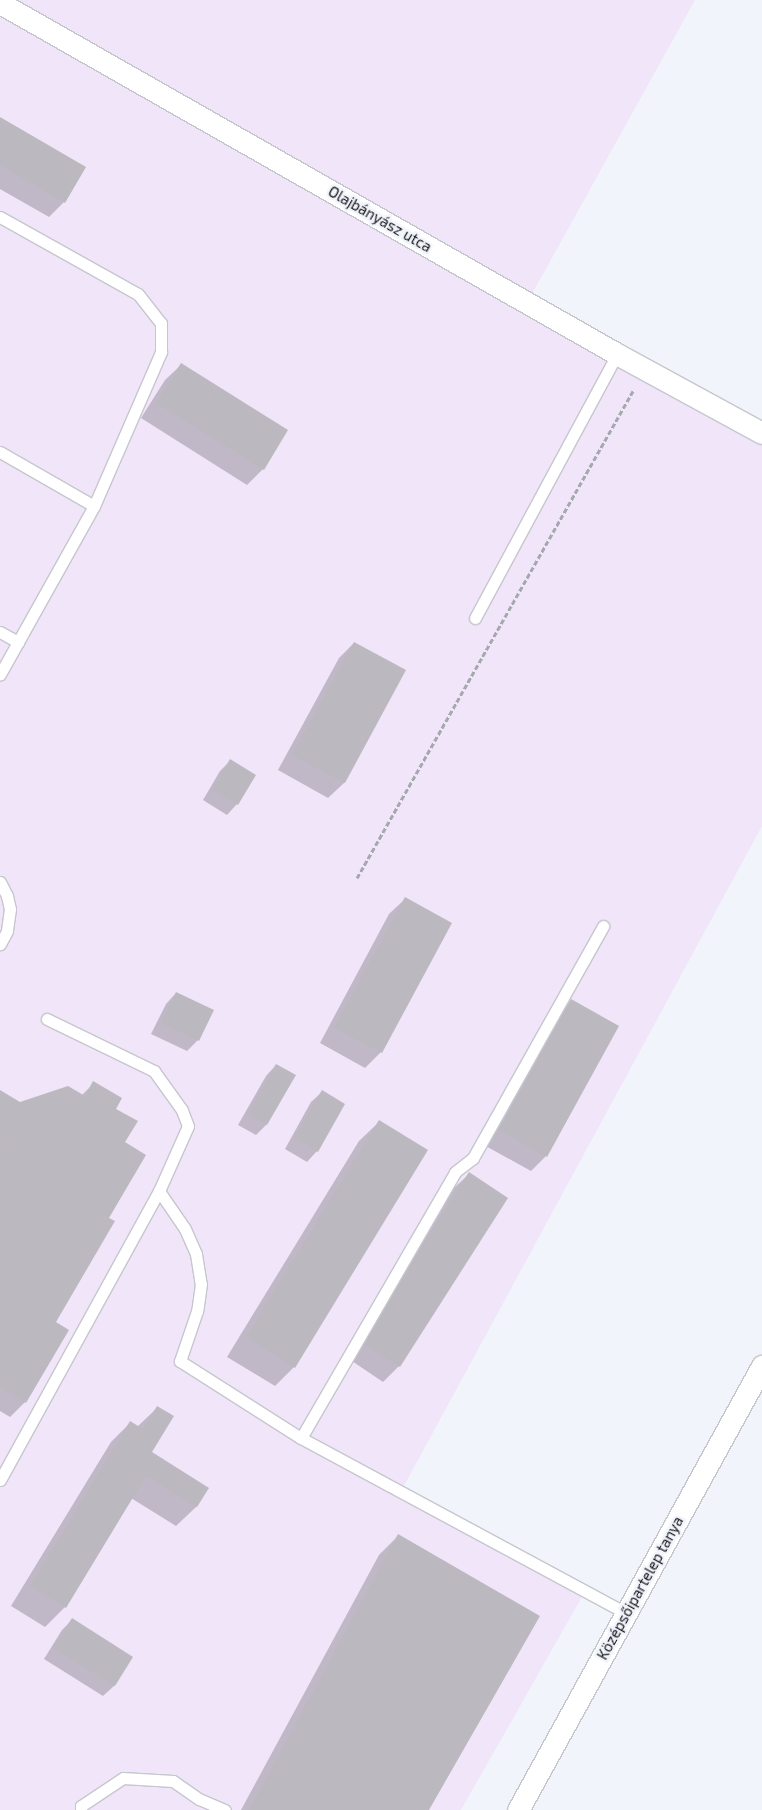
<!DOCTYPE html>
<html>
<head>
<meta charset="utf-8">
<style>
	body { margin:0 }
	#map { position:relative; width:762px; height:1810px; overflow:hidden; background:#f1f4fb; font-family:"Exo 2",sans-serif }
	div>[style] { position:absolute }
	.industrial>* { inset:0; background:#f1e5f9 }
	.shadow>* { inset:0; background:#0003 }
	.building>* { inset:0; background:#bbb9bf }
	.path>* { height:3px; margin-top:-1.5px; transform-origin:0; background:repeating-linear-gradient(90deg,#a5a8ad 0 5px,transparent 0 7.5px) }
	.roads { filter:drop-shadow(1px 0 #c5c7cd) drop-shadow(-1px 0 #c5c7cd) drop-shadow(0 1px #c5c7cd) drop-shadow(0 -1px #c5c7cd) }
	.service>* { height:11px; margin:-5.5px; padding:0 5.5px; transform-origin:5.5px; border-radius:5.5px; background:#fff }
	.minor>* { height:21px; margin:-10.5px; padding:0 10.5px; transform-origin:10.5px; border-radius:10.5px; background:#fff }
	span { translate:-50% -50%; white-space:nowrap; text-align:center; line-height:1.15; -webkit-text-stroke:5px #f1f4fb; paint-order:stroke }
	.street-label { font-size:15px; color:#1a1b1d }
</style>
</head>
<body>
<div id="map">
	<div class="industrial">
		<i style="clip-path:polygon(0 0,695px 0,527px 303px,762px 444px,762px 826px,399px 1495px,583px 1595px,461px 1810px,0 1810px)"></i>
	</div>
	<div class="shadow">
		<i style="clip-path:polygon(0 118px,64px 202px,49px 217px,0 189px)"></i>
		<i style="clip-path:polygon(181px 365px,287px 431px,263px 469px,247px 485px,141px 418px,165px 380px)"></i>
		<i style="clip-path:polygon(354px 643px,404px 671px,344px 783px,328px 798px,278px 770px,339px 658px)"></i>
		<i style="clip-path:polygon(230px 761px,237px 804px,227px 815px,203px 800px,220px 771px)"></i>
		<i style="clip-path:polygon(405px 899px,450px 923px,381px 1052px,365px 1068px,320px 1043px,389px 914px)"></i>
		<i style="clip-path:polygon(176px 993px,212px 1011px,197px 1041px,187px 1051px,151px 1034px,166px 1004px)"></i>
		<i style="clip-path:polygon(571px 1001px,546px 1156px,531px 1171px,484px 1145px,556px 1016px)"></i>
		<i style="clip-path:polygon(276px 1065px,294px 1075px,266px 1125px,256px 1135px,238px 1125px,266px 1076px)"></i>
		<i style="clip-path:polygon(94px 1083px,114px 1109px,124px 1143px,108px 1218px,55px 1323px,25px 1402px,10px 1417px,0 1411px,0 1091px,20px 1103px,81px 1096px)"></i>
		<i style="clip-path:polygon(322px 1092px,317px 1151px,307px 1162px,285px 1149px,311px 1102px)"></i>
		<i style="clip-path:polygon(379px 1122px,294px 1367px,275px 1386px,227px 1357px,359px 1141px)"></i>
		<i style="clip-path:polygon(469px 1174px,506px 1198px,399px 1366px,383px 1382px,346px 1357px,453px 1189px)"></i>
		<i style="clip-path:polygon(157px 1408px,150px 1453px,208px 1488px,196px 1507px,176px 1526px,131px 1498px,65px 1607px,45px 1627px,11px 1606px,111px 1442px,130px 1423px,137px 1427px)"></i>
		<i style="clip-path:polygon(399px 1535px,428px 1810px,241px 1810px,379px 1555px)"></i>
		<i style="clip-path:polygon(72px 1620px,132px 1657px,114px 1686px,103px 1696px,44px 1659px,62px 1630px)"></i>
	</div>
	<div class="building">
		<i style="clip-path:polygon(0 117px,86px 167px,65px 203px,0 165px)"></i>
		<i style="clip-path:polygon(181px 363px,288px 430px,264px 470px,156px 403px)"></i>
		<i style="clip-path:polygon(354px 642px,406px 670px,345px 783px,292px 755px)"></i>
		<i style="clip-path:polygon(230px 759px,256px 775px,238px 805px,212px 790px)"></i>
		<i style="clip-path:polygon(405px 897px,452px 923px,382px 1053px,334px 1028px)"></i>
		<i style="clip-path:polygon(176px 992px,214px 1010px,199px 1041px,161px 1023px)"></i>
		<i style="clip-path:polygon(571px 999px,619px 1026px,547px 1157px,499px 1130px)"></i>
		<i style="clip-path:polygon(276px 1064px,296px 1075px,267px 1125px,248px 1114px)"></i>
		<i style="clip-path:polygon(93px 1081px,122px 1098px,116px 1109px,138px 1121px,125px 1142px,146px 1155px,109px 1218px,115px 1221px,56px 1322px,69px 1330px,26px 1403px,0 1387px,0 1148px,3px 1144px,0 1142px,0 1090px,20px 1102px,68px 1086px,85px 1096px)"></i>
		<i style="clip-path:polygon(322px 1090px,345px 1104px,318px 1152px,294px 1138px)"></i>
		<i style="clip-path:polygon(379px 1120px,428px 1150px,295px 1368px,246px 1337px)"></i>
		<i style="clip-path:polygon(469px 1172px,508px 1198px,400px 1367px,360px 1342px)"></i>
		<i style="clip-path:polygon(157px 1406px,174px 1416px,152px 1452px,209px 1488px,197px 1507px,146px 1476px,66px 1608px,30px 1586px,130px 1421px,143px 1429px)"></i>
		<i style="clip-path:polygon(398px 1534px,540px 1616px,429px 1810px,249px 1810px)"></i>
		<i style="clip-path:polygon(72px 1618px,133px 1657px,115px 1686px,53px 1648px)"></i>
	</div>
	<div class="path">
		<i style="left:357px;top:878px;width:560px;rotate:-60.46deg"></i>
	</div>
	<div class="roads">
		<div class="service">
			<i style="left:0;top:217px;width:158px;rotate:29.2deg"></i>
			<i style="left:138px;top:294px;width:37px;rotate:52deg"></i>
			<i style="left:161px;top:323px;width:29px;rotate:90deg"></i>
			<i style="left:161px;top:352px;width:168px;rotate:113.5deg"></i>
			<i style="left:94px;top:506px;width:193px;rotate:119.2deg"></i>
			<i style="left:0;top:452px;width:108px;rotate:29.9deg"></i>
			<i style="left:475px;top:618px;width:300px;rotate:-61.7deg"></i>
			<i style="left:0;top:632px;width:21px;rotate:29deg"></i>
			<i style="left:0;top:882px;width:16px;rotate:63deg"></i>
			<i style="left:7px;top:896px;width:13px;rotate:77deg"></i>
			<i style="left:10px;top:909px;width:22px;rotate:98deg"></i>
			<i style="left:7px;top:931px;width:15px;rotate:118deg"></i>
			<i style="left:159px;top:1191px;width:46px;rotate:55.6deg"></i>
			<i style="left:185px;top:1229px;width:27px;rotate:66deg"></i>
			<i style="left:196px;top:1254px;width:30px;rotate:81deg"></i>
			<i style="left:201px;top:1284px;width:27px;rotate:98deg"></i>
			<i style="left:197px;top:1311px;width:53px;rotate:108.8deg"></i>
			<i style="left:180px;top:1361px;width:143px;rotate:32.5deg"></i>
			<i style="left:301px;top:1438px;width:369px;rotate:28.3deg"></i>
			<i style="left:301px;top:1438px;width:307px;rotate:-59.9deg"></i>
			<i style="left:455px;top:1172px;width:23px;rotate:-38deg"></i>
			<i style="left:473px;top:1158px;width:266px;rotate:-60.7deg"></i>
			<i style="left:0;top:1480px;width:330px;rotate:-61.2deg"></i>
			<i style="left:159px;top:1191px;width:71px;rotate:-66deg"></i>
			<i style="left:188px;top:1126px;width:17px;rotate:-111deg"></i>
			<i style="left:182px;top:1110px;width:48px;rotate:-125.7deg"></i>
			<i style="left:154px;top:1071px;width:119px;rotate:-154.1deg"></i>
			<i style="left:81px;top:1810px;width:4px;rotate:-90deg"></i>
			<i style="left:81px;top:1806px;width:50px;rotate:-33.7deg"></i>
			<i style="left:123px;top:1778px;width:50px;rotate:3.4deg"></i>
			<i style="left:173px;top:1781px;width:32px;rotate:35deg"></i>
			<i style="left:199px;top:1799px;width:28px;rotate:23deg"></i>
		</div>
		<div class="minor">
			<i style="left:0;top:3px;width:710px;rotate:29.63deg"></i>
			<i style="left:617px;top:354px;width:165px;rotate:28.6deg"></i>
			<i style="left:518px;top:1810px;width:507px;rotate:-61.21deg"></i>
		</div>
	</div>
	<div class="street-label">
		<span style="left:380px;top:219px;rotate:30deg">Olajbányász utca</span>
		<span style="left:640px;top:1588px;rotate:-61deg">Középsőipartelep tanya</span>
	</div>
</div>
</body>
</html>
